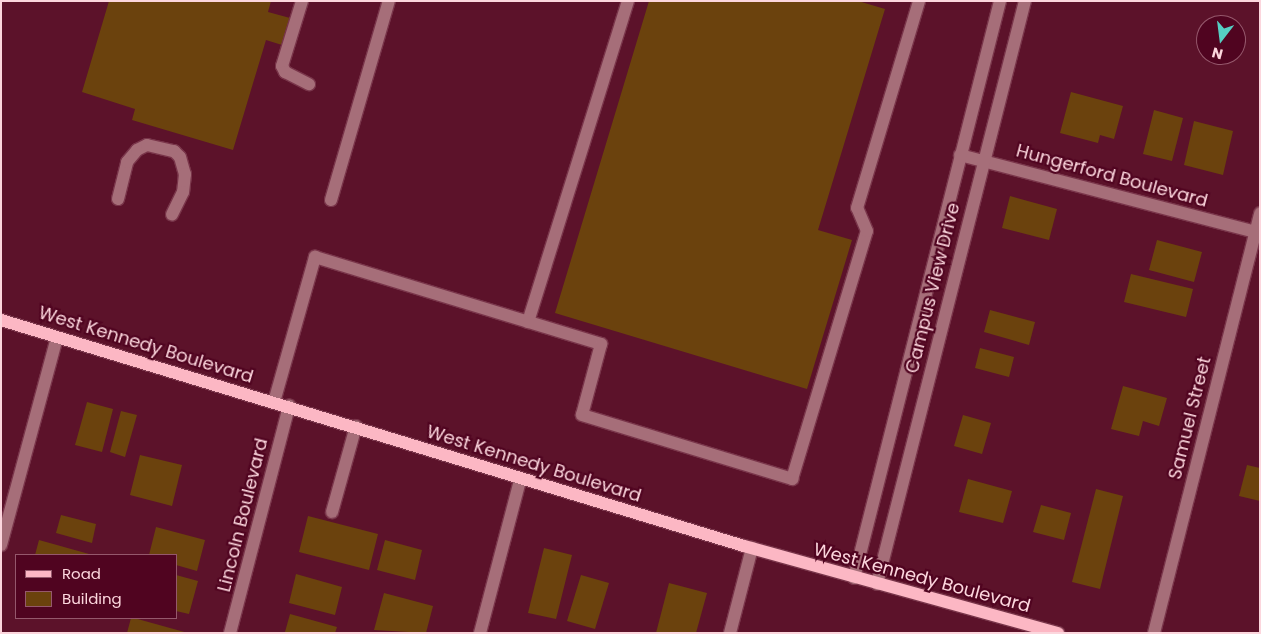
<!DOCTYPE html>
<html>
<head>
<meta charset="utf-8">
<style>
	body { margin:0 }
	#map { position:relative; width:1261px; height:634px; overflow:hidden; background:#5c122a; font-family:Poppins,sans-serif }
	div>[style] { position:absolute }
	.building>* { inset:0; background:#6b420d }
	.roads { filter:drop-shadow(1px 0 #79354a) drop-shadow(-1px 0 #79354a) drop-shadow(0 1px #79354a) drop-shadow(0 -1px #79354a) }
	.minor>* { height:12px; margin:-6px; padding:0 6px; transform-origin:6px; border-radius:6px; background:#a66e79 }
	.major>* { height:12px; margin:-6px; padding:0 6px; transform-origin:6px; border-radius:6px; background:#fcb7c4 }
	span { translate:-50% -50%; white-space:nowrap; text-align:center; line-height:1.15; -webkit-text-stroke:4.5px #500420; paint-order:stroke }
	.street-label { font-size:18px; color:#fcd6dd }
	.frame { position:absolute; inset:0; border:2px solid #fcd6dd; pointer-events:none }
	.legend { position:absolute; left:15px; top:554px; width:162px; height:65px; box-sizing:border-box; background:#500420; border:1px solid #95586c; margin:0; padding:6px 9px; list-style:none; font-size:15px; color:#fcd6dd }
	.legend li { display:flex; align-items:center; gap:10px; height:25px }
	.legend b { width:25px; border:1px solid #95586c }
	.north { position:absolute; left:1196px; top:15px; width:50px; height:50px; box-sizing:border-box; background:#500420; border:1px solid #95586c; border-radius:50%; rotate:195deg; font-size:14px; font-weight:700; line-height:20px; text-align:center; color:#fcd6dd }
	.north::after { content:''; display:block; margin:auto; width:18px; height:22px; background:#56cec3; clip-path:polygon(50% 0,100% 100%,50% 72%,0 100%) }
</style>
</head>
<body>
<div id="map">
	<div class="building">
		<i style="clip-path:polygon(109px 1px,271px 1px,268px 12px,290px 18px,282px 45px,266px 40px,233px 150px,132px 120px,135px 109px,82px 92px)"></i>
		<i style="clip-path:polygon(649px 1px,858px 1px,885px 9px,818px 230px,852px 240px,807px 389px,555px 313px)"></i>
		<i style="clip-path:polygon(1071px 92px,1123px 106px,1114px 139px,1100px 135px,1098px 143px,1060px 133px)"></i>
		<i style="clip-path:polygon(1154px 110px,1183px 118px,1172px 161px,1143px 154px)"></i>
		<i style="clip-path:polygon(1194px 121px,1233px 131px,1223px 175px,1184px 165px)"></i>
		<i style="clip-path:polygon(1010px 196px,1057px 209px,1049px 240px,1002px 228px)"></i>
		<i style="clip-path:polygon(1157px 240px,1202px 252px,1194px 282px,1149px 270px)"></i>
		<i style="clip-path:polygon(1131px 274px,1193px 289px,1186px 317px,1124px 302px)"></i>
		<i style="clip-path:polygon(990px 310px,1035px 322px,1029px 345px,984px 332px)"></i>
		<i style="clip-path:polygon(980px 348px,1014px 357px,1009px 377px,975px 368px)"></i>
		<i style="clip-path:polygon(1123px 386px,1167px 398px,1159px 426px,1143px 421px,1139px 436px,1111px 429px)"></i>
		<i style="clip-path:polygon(87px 402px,113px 409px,102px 452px,75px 445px)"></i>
		<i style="clip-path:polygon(121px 411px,137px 415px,125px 457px,110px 452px)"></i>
		<i style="clip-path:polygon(963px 415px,991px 423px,982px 454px,954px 446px)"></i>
		<i style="clip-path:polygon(140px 455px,182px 465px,172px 506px,130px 495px)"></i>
		<i style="clip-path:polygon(1247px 465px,1260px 468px,1260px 501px,1239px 496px)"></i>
		<i style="clip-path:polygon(968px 479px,1012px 491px,1003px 523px,959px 512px)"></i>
		<i style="clip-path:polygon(1096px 489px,1123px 496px,1100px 589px,1072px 582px)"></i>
		<i style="clip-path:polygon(1041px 505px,1071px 513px,1064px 540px,1033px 532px)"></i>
		<i style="clip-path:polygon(61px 515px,96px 524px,92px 543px,56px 533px)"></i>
		<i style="clip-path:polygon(308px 516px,378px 534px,369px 570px,299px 552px)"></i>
		<i style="clip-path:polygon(156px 527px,205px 540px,197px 571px,176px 565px,176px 555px,149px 555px)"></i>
		<i style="clip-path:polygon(39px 540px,89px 554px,89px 555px,35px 555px)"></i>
		<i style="clip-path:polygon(385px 540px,422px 550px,415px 580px,377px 570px)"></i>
		<i style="clip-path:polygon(544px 548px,572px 555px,556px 619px,528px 613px)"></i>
		<i style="clip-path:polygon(296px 574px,342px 587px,335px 615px,289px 603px)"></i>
		<i style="clip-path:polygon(176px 575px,198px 581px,189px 614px,176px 611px)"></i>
		<i style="clip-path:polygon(581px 575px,609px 583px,595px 629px,567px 621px)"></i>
		<i style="clip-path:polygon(669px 583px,707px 593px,696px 633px,656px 633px)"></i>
		<i style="clip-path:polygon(384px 593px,433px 606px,426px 633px,374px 630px)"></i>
		<i style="clip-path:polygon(290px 614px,337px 627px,335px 633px,285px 632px)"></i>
		<i style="clip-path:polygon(131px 618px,134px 618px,188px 633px,127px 633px)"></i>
	</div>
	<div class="roads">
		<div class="minor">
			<i style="left:302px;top:1px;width:68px;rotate:107.1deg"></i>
			<i style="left:282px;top:66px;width:7px;rotate:63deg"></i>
			<i style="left:285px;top:72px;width:27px;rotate:27deg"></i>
			<i style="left:960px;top:155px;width:305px;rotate:14.6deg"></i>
			<i style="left:118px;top:199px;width:38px;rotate:-76deg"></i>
			<i style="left:127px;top:162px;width:16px;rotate:-50deg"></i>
			<i style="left:137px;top:150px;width:11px;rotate:-27deg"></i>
			<i style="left:147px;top:145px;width:28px;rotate:13deg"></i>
			<i style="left:174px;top:151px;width:8px;rotate:45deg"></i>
			<i style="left:180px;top:157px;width:18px;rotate:74deg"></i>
			<i style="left:185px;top:174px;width:18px;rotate:96deg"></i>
			<i style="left:183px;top:192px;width:25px;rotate:116deg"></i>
			<i style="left:331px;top:200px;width:207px;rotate:-73.8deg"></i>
			<i style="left:528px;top:322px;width:336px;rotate:-72.7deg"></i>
			<i style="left:274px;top:402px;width:151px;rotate:-74.2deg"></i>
			<i style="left:315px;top:257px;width:299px;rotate:16.9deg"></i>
			<i style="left:601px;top:344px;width:73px;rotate:105deg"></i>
			<i style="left:582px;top:415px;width:220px;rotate:16.9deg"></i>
			<i style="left:792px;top:479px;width:259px;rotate:-73.2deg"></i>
			<i style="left:867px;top:231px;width:25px;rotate:-113deg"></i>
			<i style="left:857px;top:208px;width:216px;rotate:-73.3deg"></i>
			<i style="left:332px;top:512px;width:89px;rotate:-74.4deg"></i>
			<i style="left:1px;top:545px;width:215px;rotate:-74.9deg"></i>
			<i style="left:854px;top:578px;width:595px;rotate:-75.8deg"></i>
			<i style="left:877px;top:584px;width:601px;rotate:-75.76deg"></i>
			<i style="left:230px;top:633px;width:235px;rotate:-75.4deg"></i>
			<i style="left:480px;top:633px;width:158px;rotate:-75.3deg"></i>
			<i style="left:730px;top:633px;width:88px;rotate:-75.5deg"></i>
			<i style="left:1154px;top:633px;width:433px;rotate:-75.8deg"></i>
		</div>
		<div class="major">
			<i style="left:1px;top:320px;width:777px;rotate:16.92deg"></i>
			<i style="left:744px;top:546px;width:326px;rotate:15.5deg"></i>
		</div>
	</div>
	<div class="street-label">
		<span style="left:1112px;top:176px;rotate:15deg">Hungerford Boulevard</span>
		<span style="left:933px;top:288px;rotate:-76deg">Campus View Drive</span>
		<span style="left:146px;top:345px;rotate:17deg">West Kennedy Boulevard</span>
		<span style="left:1190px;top:418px;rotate:-76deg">Samuel Street</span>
		<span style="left:534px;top:464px;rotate:17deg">West Kennedy Boulevard</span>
		<span style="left:243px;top:515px;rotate:-76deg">Lincoln Boulevard</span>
		<span style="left:922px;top:578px;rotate:15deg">West Kennedy Boulevard</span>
	</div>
	<div class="frame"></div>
	<ul class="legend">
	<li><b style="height:6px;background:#fcb7c4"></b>Road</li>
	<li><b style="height:14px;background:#6b420d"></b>Building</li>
	</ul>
	<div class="north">N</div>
</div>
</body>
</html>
